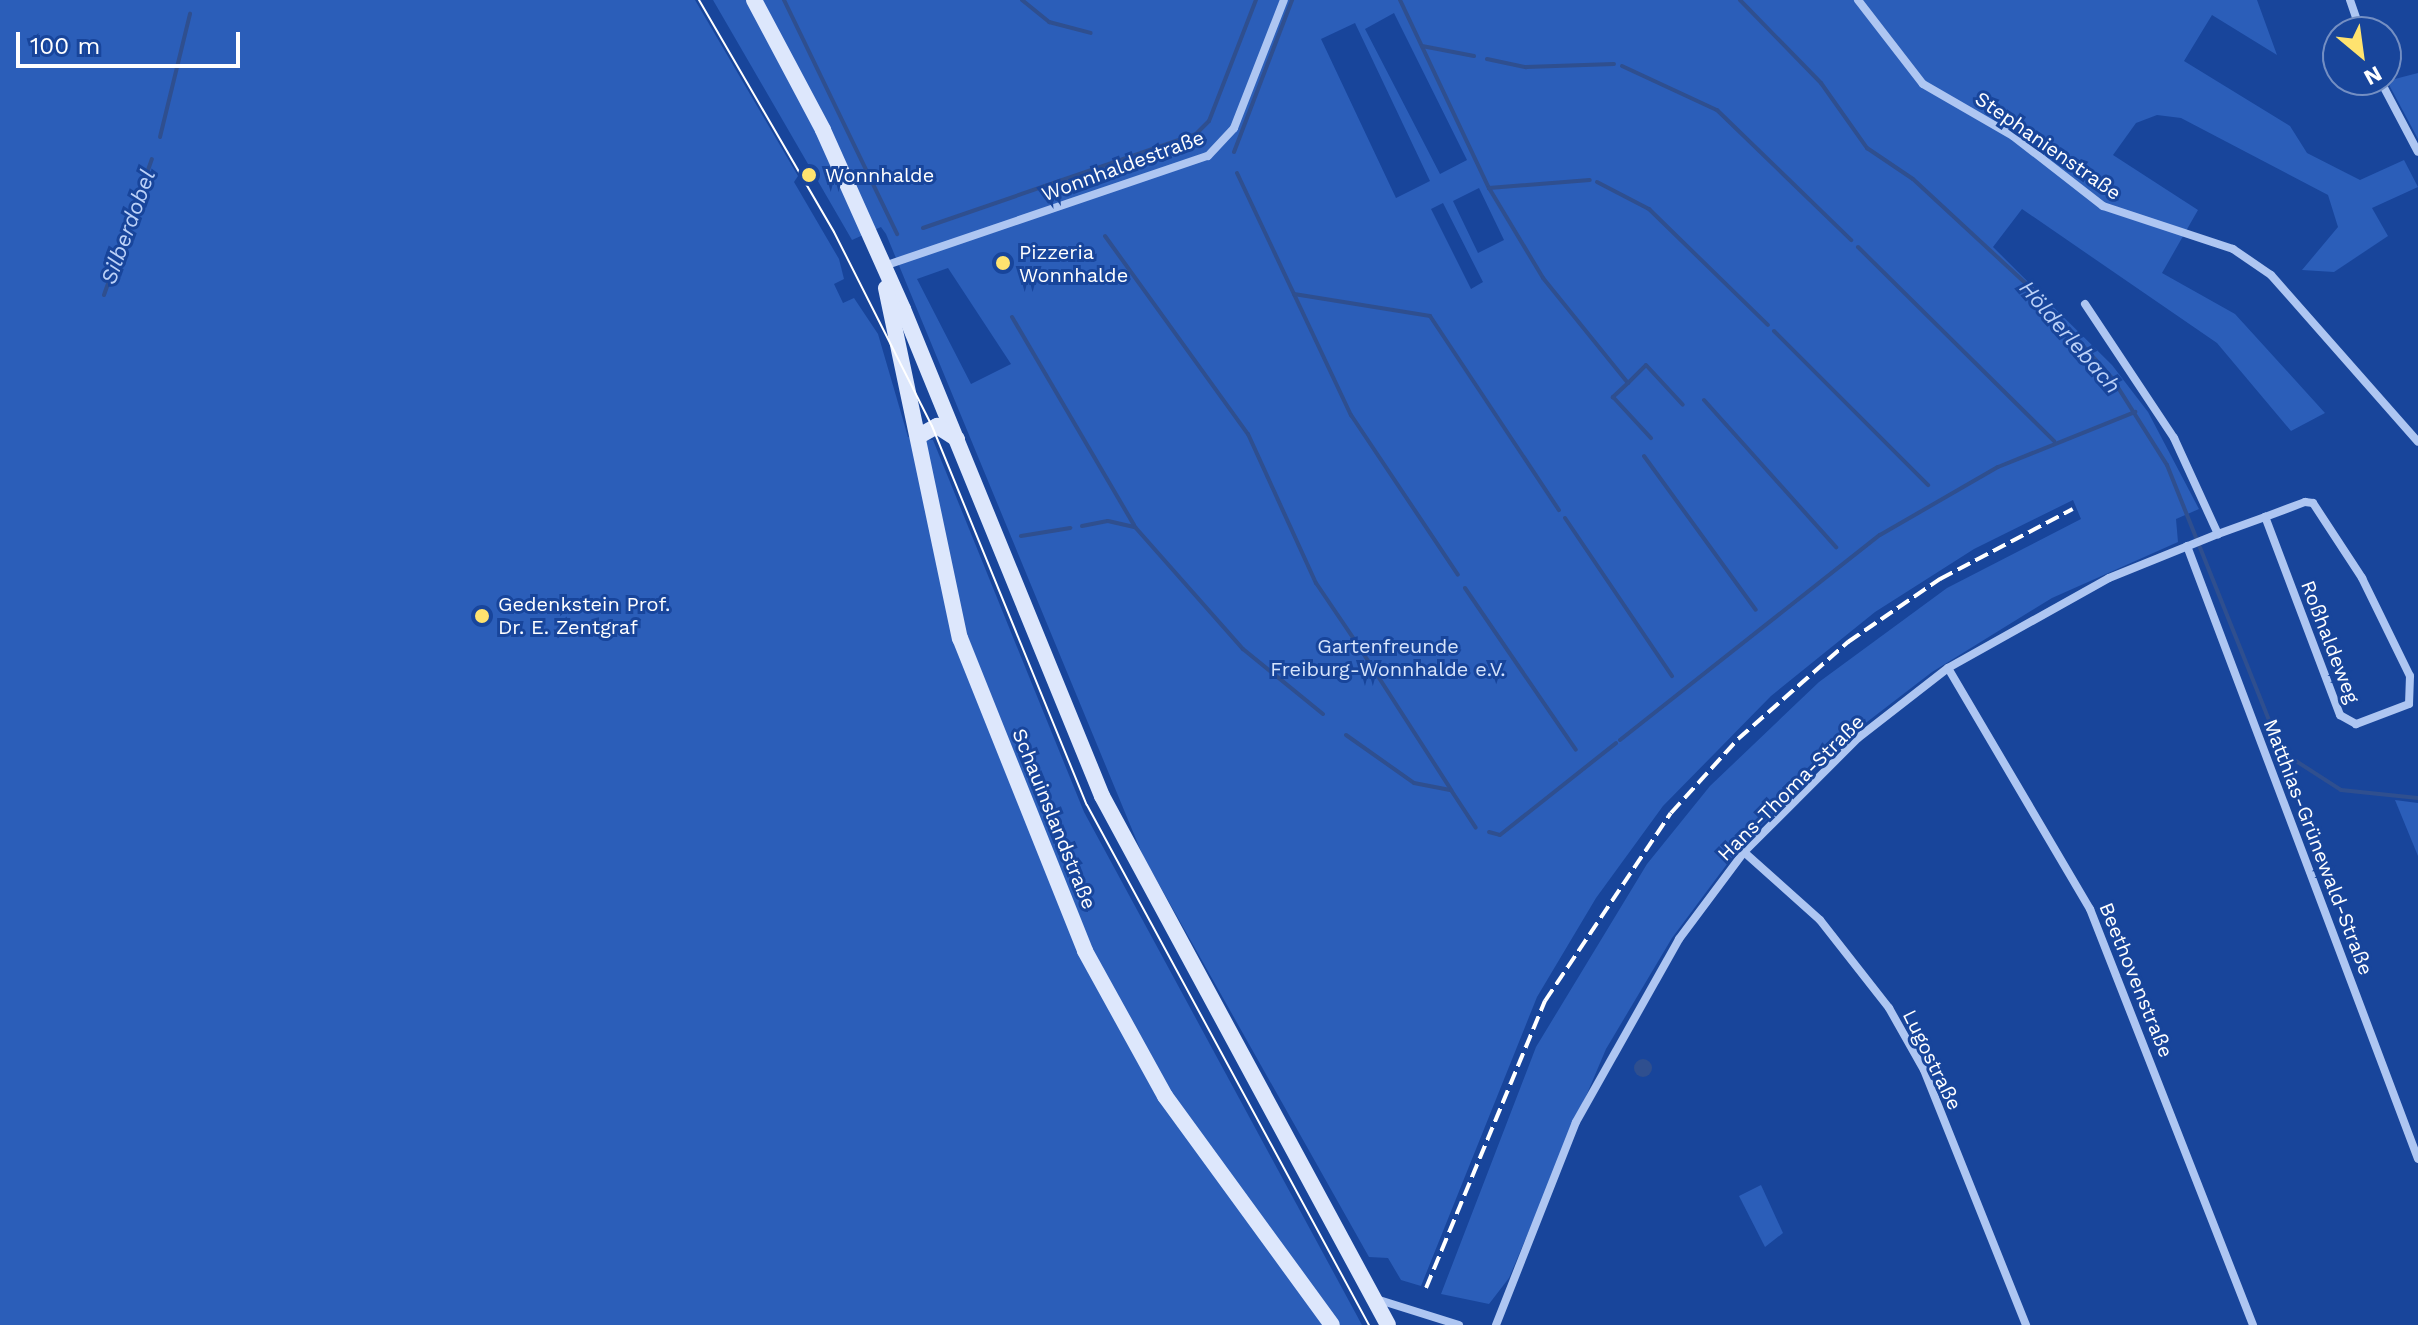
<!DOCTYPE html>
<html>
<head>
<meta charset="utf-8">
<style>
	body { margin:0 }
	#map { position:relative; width:2418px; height:1325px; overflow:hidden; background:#18459b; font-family:"Work Sans",sans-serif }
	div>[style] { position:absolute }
	.green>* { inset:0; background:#2b5eb9 }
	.water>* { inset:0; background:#2f4f8f }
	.round { border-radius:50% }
	.stream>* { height:4px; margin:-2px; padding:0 2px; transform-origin:2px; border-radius:2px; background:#2f4f8f }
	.minor>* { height:8px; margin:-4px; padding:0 4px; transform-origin:4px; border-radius:4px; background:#aec6f2 }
	.secondary>* { height:16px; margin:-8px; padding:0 8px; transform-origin:8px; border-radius:8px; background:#dde7fc }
	.tram>* { height:2px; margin:-1px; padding:0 1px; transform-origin:1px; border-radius:1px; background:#fff }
	.rail>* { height:4px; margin-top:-2px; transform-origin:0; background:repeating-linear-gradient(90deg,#fff 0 14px,transparent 0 20px) }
	.dots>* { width:22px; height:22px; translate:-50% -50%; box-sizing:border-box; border:4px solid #18459b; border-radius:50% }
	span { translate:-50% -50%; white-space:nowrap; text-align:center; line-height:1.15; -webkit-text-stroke:6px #18459b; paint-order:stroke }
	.street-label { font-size:20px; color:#fff }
	.poi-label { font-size:20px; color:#fff }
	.left { translate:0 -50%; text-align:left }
	.park-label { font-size:20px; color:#d6e4fc }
	.water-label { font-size:22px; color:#bbd1f8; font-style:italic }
	.north { position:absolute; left:2322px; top:16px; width:80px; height:80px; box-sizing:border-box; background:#18459b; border:2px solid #748fc3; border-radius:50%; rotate:151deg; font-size:22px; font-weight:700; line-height:32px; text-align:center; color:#fff }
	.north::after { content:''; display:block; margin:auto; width:28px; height:36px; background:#ffe36f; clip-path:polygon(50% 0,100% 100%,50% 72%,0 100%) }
	.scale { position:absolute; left:16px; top:32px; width:224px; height:36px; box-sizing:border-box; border:4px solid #fff; border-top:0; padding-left:10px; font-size:24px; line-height:28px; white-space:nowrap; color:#fff; -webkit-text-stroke:6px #18459b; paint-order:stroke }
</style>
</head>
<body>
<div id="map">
	<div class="green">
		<i style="clip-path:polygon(0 0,695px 0,798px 176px,794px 182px,839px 259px,844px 279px,834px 284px,843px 303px,854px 298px,878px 334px,908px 437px,933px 440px,1084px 812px,1362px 1325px,0 1325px)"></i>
		<i style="clip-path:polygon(evenodd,713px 0,2257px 0,2277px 55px,2212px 15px,2184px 61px,2290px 126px,2307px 153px,2360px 180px,2404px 160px,2418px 187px,2372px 208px,2388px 236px,2334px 272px,2302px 270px,2338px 227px,2328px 195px,2181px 118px,2157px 115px,2136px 123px,2113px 155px,2198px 210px,2162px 273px,2235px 314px,2325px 413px,2291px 431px,2217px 343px,2022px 209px,1993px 247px,2112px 365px,2148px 412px,2199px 509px,2176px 519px,2178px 542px,2052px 598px,1932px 672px,1854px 732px,1739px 848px,1672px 938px,1606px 1049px,1509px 1278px,1489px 1304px,1441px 1294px,1536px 1047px,1647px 864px,1710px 786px,1819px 682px,1947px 588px,2081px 519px,2073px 500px,1974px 549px,1875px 612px,1771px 696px,1663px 806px,1596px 898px,1537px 997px,1421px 1286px,1401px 1280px,1388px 1258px,1369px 1257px,1143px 856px,886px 234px,881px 227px,852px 240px,713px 0,1394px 13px,1467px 160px,1440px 174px,1365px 29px,1394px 13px,713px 0,1355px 23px,1430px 181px,1396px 198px,1321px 39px,1355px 23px,713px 0,1479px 188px,1504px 240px,1478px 253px,1453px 201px,1479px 188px,713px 0,1443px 203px,1483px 282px,1471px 289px,1431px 209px,1443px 203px,713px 0,948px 268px,1011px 364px,971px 384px,917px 279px,948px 268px)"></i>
		<i style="clip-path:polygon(2418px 73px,2418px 139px,2387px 81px)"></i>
		<i style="clip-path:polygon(2395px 800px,2418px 803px,2418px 856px)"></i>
		<i style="clip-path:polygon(1761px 1185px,1783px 1233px,1765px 1247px,1739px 1196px)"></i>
	</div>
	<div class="water">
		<i class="round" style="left:1634px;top:1059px;width:18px;height:18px"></i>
	</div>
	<div class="stream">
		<i style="left:784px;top:0;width:260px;rotate:64.2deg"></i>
		<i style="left:1022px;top:0;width:35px;rotate:39deg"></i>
		<i style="left:1049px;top:22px;width:43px;rotate:14.7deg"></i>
		<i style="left:1400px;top:0;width:208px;rotate:64.7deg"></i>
		<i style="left:1489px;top:188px;width:105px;rotate:59deg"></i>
		<i style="left:1543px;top:278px;width:135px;rotate:51deg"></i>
		<i style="left:1628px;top:383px;width:25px;rotate:-45deg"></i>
		<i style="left:1646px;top:365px;width:54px;rotate:47.2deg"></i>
		<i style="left:1740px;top:0;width:116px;rotate:45.7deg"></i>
		<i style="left:1821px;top:83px;width:80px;rotate:54.7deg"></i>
		<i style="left:1867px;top:148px;width:55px;rotate:34deg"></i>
		<i style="left:1913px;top:179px;width:163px;rotate:42.8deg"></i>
		<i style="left:2033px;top:290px;width:118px;rotate:48.1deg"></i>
		<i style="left:2112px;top:378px;width:103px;rotate:57.7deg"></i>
		<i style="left:2167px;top:465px;width:309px;rotate:68.2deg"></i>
		<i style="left:2282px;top:752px;width:70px;rotate:32.8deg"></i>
		<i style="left:2341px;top:790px;width:77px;rotate:5.9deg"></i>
		<i style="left:1422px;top:46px;width:53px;rotate:10.9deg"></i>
		<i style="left:1487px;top:59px;width:40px;rotate:12deg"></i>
		<i style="left:1526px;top:67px;width:88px;rotate:-2deg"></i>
		<i style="left:1622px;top:66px;width:105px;rotate:24.9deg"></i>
		<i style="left:1717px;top:110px;width:187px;rotate:44.1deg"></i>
		<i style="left:160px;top:137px;width:127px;rotate:-76.3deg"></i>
		<i style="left:1234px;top:152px;width:163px;rotate:-69.1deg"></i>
		<i style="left:1237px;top:173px;width:268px;rotate:64.8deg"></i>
		<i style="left:1351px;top:415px;width:192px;rotate:56.2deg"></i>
		<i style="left:1597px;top:182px;width:59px;rotate:27.4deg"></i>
		<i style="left:1649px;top:209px;width:166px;rotate:44.3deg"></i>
		<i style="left:1489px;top:188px;width:101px;rotate:-4.5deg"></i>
		<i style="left:923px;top:228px;width:289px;rotate:-19deg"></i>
		<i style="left:1196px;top:134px;width:18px;rotate:-45deg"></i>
		<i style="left:1209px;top:121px;width:130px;rotate:-68.8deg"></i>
		<i style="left:1105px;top:236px;width:244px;rotate:54.2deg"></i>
		<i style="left:1248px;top:434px;width:164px;rotate:65.5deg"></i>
		<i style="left:1316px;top:583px;width:75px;rotate:55.9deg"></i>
		<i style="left:1858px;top:247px;width:276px;rotate:44.7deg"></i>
		<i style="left:1294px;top:294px;width:138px;rotate:9.2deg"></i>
		<i style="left:1430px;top:316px;width:233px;rotate:56.4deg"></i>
		<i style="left:104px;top:295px;width:144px;rotate:-70.6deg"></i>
		<i style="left:1012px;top:317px;width:241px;rotate:59.6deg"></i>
		<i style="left:1774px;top:331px;width:218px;rotate:45deg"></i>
		<i style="left:1628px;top:383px;width:21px;rotate:137deg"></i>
		<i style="left:1613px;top:397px;width:56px;rotate:47.2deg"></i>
		<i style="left:1704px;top:400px;width:198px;rotate:48.1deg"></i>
		<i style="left:1644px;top:456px;width:190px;rotate:54deg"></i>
		<i style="left:1565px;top:518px;width:191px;rotate:55.9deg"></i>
		<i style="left:1082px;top:526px;width:26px;rotate:-11deg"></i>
		<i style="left:1108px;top:521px;width:28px;rotate:13deg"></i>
		<i style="left:1135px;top:527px;width:163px;rotate:48.5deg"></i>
		<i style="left:1243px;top:649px;width:103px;rotate:39.1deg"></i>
		<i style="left:1021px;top:536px;width:50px;rotate:-9.3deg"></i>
		<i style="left:1465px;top:588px;width:196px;rotate:55.6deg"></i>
		<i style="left:1363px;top:653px;width:161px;rotate:57.2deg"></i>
		<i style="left:1346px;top:735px;width:83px;rotate:35.2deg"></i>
		<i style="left:1414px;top:783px;width:38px;rotate:11deg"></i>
		<i style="left:1451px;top:790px;width:45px;rotate:56.7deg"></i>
		<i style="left:1620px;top:740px;width:331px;rotate:-38.3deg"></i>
		<i style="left:1880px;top:535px;width:136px;rotate:-30deg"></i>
		<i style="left:1998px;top:467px;width:148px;rotate:-21.9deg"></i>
		<i style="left:1489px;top:832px;width:11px;rotate:15deg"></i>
		<i style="left:1500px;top:835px;width:148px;rotate:-38.4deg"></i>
	</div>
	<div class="minor">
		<i style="left:1858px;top:0;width:106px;rotate:52.3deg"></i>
		<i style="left:1923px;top:84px;width:104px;rotate:30deg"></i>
		<i style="left:2013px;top:136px;width:114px;rotate:37.9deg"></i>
		<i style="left:2103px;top:206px;width:137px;rotate:18.3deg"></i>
		<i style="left:2233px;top:249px;width:46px;rotate:34.4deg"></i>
		<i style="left:2271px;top:275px;width:222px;rotate:48.6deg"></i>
		<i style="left:2350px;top:0;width:34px;rotate:71deg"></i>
		<i style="left:2380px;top:80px;width:81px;rotate:62.2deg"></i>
		<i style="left:884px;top:266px;width:342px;rotate:-18.8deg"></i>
		<i style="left:1208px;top:156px;width:38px;rotate:-47deg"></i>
		<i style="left:1234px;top:128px;width:137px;rotate:-68.7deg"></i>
		<i style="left:2085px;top:304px;width:161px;rotate:56.4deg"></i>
		<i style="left:2174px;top:438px;width:106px;rotate:65.4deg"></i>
		<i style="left:2187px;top:546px;width:655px;rotate:69.35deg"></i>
		<i style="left:1948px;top:668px;width:280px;rotate:59.5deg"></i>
		<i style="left:2090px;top:909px;width:447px;rotate:68.6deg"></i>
		<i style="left:1744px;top:852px;width:102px;rotate:41.8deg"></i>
		<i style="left:1820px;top:920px;width:112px;rotate:51.9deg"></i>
		<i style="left:1889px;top:1008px;width:71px;rotate:60.6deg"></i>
		<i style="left:1924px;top:1070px;width:275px;rotate:68.2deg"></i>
		<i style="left:1376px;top:1299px;width:87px;rotate:17.4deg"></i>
		<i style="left:1496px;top:1325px;width:218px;rotate:-68.5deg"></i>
		<i style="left:1576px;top:1122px;width:210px;rotate:-60.6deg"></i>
		<i style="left:1679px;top:939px;width:109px;rotate:-53.2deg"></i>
		<i style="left:1744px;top:852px;width:161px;rotate:-45deg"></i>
		<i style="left:1858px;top:738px;width:114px;rotate:-37.9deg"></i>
		<i style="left:1948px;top:668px;width:184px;rotate:-29.2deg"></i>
		<i style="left:2109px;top:578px;width:118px;rotate:-22deg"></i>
		<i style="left:2218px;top:534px;width:50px;rotate:-19.9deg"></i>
		<i style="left:2265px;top:517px;width:43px;rotate:-20.6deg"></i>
		<i style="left:2305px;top:502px;width:8px;rotate:7deg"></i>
		<i style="left:2313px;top:503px;width:90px;rotate:56.8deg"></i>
		<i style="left:2362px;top:578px;width:109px;rotate:63.9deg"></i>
		<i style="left:2410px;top:676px;width:28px;rotate:92deg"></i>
		<i style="left:2409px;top:704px;width:57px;rotate:159.3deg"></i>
		<i style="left:2356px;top:724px;width:18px;rotate:-151deg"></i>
		<i style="left:2340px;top:715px;width:212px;rotate:-110.7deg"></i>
	</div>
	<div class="secondary">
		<i style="left:754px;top:0;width:147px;rotate:62deg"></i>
		<i style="left:823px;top:130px;width:196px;rotate:65.9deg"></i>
		<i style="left:903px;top:309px;width:526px;rotate:67.77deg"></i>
		<i style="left:1102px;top:796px;width:601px;rotate:61.6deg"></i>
		<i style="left:886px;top:288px;width:358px;rotate:78.1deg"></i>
		<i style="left:960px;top:638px;width:337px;rotate:68.2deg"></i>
		<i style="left:1085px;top:951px;width:166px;rotate:61.1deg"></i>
		<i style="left:1165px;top:1096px;width:283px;rotate:53.9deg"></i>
		<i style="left:919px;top:436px;width:21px;rotate:-29deg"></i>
		<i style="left:937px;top:426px;width:24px;rotate:33deg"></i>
	</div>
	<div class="tram">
		<i style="left:699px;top:0;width:268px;rotate:59.8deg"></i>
		<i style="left:834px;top:232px;width:217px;rotate:63.2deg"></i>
		<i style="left:932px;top:426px;width:409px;rotate:67.8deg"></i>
		<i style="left:1087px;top:805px;width:592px;rotate:61.53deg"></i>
	</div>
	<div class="rail">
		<i style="left:1426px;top:1288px;width:311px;rotate:-67.5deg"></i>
		<i style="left:1545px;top:1001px;width:226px;rotate:-56.2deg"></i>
		<i style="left:1671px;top:813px;width:100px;rotate:-47.8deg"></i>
		<i style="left:1738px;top:739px;width:147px;rotate:-41.4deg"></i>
		<i style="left:1848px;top:642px;width:112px;rotate:-34.4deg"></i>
		<i style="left:1940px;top:579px;width:150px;rotate:-27.8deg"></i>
	</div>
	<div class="dots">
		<i style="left:809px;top:175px;background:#ffe36f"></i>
		<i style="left:1003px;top:263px;background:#ffe36f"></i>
		<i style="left:482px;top:616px;background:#ffe36f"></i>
	</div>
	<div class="street-label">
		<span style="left:2048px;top:146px;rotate:35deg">Stephanienstraße</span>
		<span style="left:1123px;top:166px;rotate:-20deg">Wonnhaldestraße</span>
		<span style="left:2330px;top:642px;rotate:69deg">Roßhaldeweg</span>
		<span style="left:1791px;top:788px;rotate:-45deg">Hans-Thoma-Straße</span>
		<span style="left:1054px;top:819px;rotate:68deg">Schauinslandstraße</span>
		<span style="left:2318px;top:847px;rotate:69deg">Matthias-Grünewald-Straße</span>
		<span style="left:2136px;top:980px;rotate:68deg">Beethovenstraße</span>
		<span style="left:1932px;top:1060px;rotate:64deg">Lugostraße</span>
	</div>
	<div class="poi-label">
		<span class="left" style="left:825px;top:175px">Wonnhalde</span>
		<span class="left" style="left:1019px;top:264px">Pizzeria<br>Wonnhalde</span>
		<span class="left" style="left:498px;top:616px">Gedenkstein Prof.<br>Dr. E. Zentgraf</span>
	</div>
	<div class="park-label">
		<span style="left:1388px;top:658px">Gartenfreunde<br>Freiburg-Wonnhalde e.V.</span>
	</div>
	<div class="water-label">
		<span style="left:128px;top:227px;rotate:-70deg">Silberdobel</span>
		<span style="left:2070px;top:337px;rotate:49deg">Hölderlebach</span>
	</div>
	<div class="north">N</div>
	<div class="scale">100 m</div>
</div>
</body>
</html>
